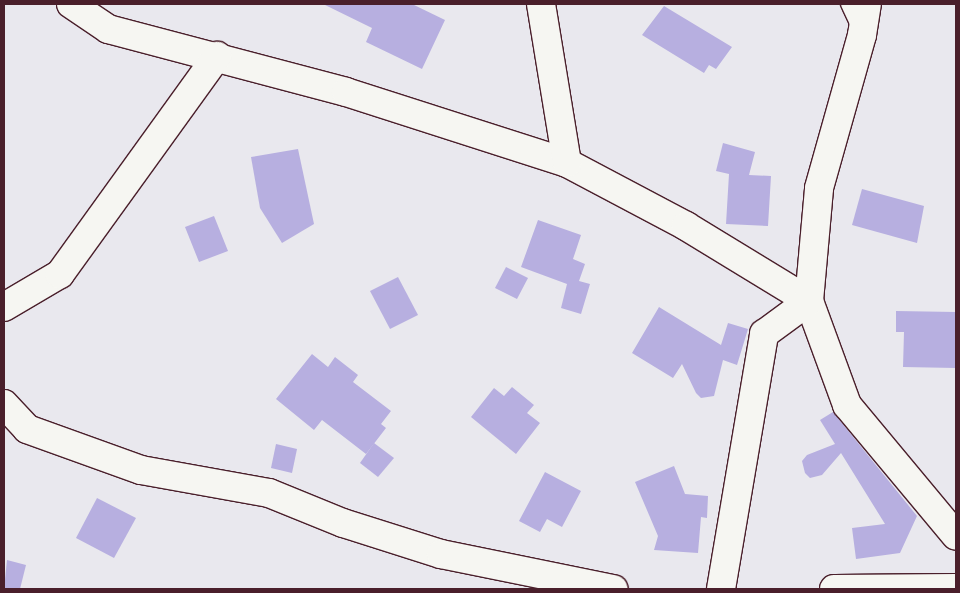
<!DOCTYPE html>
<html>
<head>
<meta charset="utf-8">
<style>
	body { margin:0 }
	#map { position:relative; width:960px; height:593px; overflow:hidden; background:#e9e8ee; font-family:Dekko,sans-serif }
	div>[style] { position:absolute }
	.building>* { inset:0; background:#b7afe0 }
	.roads { filter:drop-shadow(1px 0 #4a1f2b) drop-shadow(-1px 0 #4a1f2b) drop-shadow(0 1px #4a1f2b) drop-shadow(0 -1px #4a1f2b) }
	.lane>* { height:14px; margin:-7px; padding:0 7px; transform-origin:7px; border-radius:7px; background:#f6f6f2 }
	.street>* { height:28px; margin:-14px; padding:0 14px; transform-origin:14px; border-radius:14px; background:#f6f6f2 }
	span { translate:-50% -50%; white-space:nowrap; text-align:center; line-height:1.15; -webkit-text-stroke:4.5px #f6f6f2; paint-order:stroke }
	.frame { position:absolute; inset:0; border:5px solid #4a1f2b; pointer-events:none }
</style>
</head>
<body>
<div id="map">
	<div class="building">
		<i style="clip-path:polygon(323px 4px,412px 4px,445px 20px,422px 69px,366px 42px,372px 28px)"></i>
		<i style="clip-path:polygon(664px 6px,732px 47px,716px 69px,709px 65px,704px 73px,642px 35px)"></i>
		<i style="clip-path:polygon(723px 143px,755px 152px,749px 175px,771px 176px,768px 226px,726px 224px,729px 174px,716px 171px)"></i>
		<i style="clip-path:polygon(298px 149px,314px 224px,282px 243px,260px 208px,251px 157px)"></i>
		<i style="clip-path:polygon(862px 189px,924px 206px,917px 243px,852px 225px)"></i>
		<i style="clip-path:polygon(214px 216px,228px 251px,199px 262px,185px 227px)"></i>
		<i style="clip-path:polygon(538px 220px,581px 235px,573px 259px,585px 264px,579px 281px,590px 284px,581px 314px,561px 308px,567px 284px,521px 267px)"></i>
		<i style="clip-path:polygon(506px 267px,528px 278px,517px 299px,495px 288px)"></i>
		<i style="clip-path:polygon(398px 277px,418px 315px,390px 329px,370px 291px)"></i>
		<i style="clip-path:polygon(659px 307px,721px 345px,728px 323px,748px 329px,737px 365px,723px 360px,714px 396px,701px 398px,696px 393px,682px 364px,673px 378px,632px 353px)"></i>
		<i style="clip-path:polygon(896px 311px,956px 312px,956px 368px,903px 367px,904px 332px,896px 332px)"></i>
		<i style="clip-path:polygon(312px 354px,328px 367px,335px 357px,358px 375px,353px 382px,391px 411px,381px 424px,386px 428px,366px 454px,322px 420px,314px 430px,276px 399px)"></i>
		<i style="clip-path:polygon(512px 387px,534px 405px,527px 413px,540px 423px,516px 454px,471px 417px,494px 388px,504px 396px)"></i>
		<i style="clip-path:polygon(833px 412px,917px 516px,900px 553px,856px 559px,852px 528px,885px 524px,841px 453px,822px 475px,810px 478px,805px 473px,802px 461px,807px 455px,835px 444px,820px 420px)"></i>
		<i style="clip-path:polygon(374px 443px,394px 458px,378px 477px,360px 463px)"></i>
		<i style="clip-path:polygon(276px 444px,297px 449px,292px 473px,271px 468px)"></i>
		<i style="clip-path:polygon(674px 466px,685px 494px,708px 496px,707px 518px,701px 517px,698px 553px,654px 550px,658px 536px,635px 482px)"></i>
		<i style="clip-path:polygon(545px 472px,581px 491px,562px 527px,547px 519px,540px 532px,519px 521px)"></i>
		<i style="clip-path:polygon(97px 498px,136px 518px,114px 558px,76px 538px)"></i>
		<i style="clip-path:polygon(7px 560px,26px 565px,20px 589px,4px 589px)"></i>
	</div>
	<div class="roads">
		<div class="lane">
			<i style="left:848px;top:4px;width:26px;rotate:65deg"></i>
		</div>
		<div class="street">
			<i style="left:71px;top:4px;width:45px;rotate:34deg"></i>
			<i style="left:108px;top:29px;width:246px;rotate:14.8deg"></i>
			<i style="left:346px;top:92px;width:232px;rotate:17.8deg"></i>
			<i style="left:567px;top:163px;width:135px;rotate:27.9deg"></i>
			<i style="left:686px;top:226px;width:144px;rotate:31.4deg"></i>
			<i style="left:809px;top:301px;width:111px;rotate:69.9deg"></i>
			<i style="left:847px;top:405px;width:170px;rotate:50.2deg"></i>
			<i style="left:541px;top:4px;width:161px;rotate:80.7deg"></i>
			<i style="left:4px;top:307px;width:65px;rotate:-30.5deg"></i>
			<i style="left:60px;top:274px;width:269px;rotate:-54.2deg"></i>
			<i style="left:4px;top:404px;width:34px;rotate:47deg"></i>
			<i style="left:27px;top:429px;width:121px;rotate:19.8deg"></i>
			<i style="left:141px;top:470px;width:130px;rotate:10.2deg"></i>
			<i style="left:269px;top:493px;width:80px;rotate:22.1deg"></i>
			<i style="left:343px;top:523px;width:103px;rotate:17.6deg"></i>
			<i style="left:441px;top:554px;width:176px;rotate:11.5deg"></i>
			<i style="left:721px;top:589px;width:259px;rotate:-80.4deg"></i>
			<i style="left:764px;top:334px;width:56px;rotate:-36.3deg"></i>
			<i style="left:809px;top:301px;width:113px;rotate:-84.9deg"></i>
			<i style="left:819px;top:188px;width:159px;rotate:-74.3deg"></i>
			<i style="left:862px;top:35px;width:31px;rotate:-81deg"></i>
			<i style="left:834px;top:589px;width:122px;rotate:-0.5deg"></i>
		</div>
	</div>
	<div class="frame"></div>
</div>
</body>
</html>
